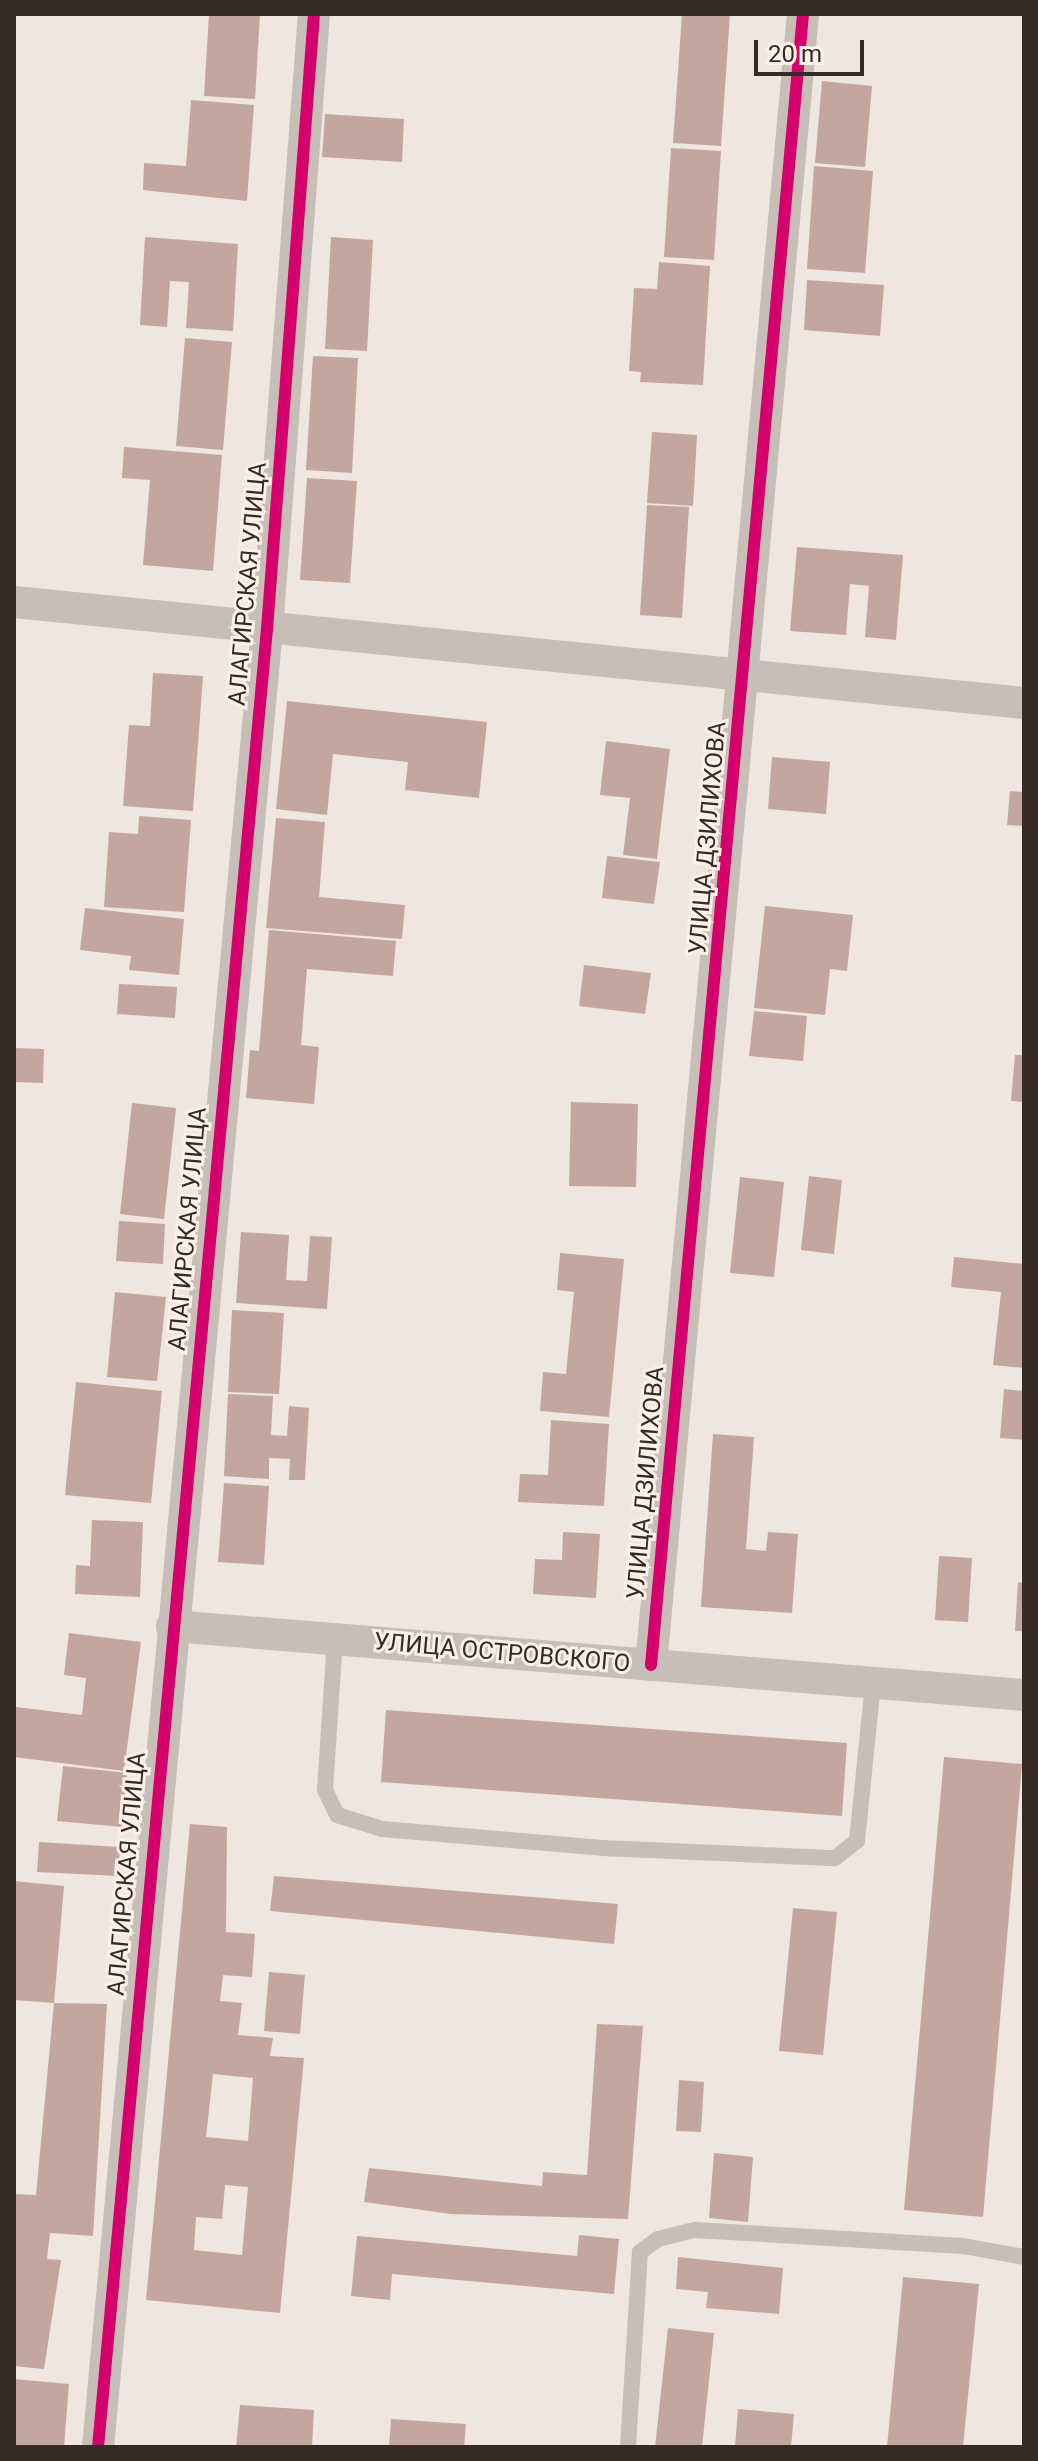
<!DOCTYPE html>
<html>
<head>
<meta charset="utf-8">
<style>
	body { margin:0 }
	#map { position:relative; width:1038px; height:2461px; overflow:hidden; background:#eee6df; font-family:Roboto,sans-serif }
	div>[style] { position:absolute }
	.building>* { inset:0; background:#c3a79f }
	.lane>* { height:16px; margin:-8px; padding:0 8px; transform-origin:8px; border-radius:8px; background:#c7beb8 }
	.street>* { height:32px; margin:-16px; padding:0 16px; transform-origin:16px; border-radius:16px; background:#c7beb8 }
	.cycleway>* { height:12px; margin:-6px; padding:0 6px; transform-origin:6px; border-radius:6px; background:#d6006c }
	span { translate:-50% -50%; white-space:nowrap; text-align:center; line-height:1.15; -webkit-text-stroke:6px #fbefe6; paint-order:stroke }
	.street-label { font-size:24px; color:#372a26 }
	.frame { position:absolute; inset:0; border:16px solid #372a26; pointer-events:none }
	.scale { position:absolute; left:754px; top:40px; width:110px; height:36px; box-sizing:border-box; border:4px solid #372a26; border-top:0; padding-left:10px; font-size:24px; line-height:28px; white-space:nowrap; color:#372a26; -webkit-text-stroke:6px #fbefe6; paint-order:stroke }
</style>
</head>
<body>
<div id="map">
	<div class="building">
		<i style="clip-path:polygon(209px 14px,260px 14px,255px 99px,204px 96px)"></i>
		<i style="clip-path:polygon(682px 14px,730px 14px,721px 146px,673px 143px)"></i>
		<i style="clip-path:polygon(822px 81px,872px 86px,865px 167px,815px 163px)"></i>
		<i style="clip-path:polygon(191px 100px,254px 105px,247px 201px,143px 190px,144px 163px,186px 166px)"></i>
		<i style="clip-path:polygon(325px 114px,404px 119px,402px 162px,322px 157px)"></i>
		<i style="clip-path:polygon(671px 148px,721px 151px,714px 260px,664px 257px)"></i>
		<i style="clip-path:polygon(814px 166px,873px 171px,865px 273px,807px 269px)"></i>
		<i style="clip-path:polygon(145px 237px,238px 244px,233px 331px,186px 328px,189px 282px,170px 281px,167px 327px,140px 325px)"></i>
		<i style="clip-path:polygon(331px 237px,373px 240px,367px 351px,325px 349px)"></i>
		<i style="clip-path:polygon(659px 262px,710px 266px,703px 385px,640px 382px,641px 372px,629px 371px,634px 288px,657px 289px)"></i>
		<i style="clip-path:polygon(807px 280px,884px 285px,880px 336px,804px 330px)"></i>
		<i style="clip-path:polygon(185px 338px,232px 342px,223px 450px,176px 446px)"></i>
		<i style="clip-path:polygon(313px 356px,358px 358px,352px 473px,306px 470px)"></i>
		<i style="clip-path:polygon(652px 432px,697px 435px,693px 506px,647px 503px)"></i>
		<i style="clip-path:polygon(124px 447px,222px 455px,213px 571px,143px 565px,150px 480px,122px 478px)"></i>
		<i style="clip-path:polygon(307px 478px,357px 481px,350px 583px,300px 580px)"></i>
		<i style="clip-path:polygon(647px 505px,689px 507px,682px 618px,640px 615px)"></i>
		<i style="clip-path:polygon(797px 547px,903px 555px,896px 640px,865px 637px,869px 586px,850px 584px,846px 635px,790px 631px)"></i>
		<i style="clip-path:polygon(153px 673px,203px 676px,193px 811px,123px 806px,129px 725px,150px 726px)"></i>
		<i style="clip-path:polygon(287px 701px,487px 722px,479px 798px,405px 790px,408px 762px,333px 754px,327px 815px,276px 809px)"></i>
		<i style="clip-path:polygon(606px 741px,670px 749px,657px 859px,623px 855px,630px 798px,600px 795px)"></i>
		<i style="clip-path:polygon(772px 757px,830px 762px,826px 814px,768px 809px)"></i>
		<i style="clip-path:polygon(1010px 791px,1024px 792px,1024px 826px,1007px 825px)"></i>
		<i style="clip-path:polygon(139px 816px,191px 820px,184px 912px,104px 907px,109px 832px,138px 834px)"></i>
		<i style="clip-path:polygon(276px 818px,325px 822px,319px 897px,405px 905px,402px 939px,266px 928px)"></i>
		<i style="clip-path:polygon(607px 856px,660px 862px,654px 904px,602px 898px)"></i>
		<i style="clip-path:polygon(765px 906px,853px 915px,847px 971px,830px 969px,825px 1015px,754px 1008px)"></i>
		<i style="clip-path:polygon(85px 908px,184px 919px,179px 975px,129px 970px,131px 956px,80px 950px)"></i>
		<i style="clip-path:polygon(269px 930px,396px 941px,393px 976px,307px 969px,301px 1045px,319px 1047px,314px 1104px,246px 1098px,250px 1050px,259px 1051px)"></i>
		<i style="clip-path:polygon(584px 965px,651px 973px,645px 1014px,579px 1006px)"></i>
		<i style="clip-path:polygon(119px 984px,177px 987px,175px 1018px,117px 1014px)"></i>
		<i style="clip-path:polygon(754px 1011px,807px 1016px,803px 1061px,749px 1056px)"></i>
		<i style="clip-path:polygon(14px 1048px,44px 1049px,43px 1083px,14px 1082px)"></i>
		<i style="clip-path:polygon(1015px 1055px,1024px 1055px,1024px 1102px,1011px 1101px)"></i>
		<i style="clip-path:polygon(571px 1102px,638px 1104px,636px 1187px,569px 1186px)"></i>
		<i style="clip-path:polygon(132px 1103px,176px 1108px,164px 1219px,120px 1214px)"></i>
		<i style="clip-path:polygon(809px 1176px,842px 1180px,834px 1254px,801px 1250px)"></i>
		<i style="clip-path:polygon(740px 1177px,784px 1182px,774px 1277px,730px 1273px)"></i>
		<i style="clip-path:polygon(119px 1221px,165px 1224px,163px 1264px,116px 1261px)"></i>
		<i style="clip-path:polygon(241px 1232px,289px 1235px,286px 1280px,307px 1281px,310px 1236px,332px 1237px,327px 1309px,236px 1303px)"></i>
		<i style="clip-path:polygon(560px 1253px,624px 1259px,609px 1417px,540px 1411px,543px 1372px,566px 1374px,574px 1292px,557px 1290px)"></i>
		<i style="clip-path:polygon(954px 1257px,1024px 1264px,1024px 1368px,993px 1365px,1001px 1292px,951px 1287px)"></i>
		<i style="clip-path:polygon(115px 1292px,166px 1297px,157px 1381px,107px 1377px)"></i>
		<i style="clip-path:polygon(232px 1310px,284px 1313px,279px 1394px,228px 1392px)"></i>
		<i style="clip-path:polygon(76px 1382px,162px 1391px,151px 1503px,65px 1495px)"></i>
		<i style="clip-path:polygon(1004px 1389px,1024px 1391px,1024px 1440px,1000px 1438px)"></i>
		<i style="clip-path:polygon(228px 1394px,273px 1396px,271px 1435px,287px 1436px,289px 1406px,309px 1408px,305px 1480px,289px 1480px,290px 1459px,269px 1458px,269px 1479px,224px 1476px)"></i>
		<i style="clip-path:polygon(551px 1420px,609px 1424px,604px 1506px,518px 1502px,520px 1474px,548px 1475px)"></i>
		<i style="clip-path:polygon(713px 1434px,754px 1437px,746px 1549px,766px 1551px,768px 1532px,798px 1534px,792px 1613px,701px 1607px)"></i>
		<i style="clip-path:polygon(224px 1483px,269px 1486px,264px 1565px,218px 1562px)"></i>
		<i style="clip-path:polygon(92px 1520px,143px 1522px,140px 1597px,75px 1594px,76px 1565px,90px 1566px)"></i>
		<i style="clip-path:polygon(563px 1532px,600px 1534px,596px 1598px,533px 1594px,535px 1559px,562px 1560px)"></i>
		<i style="clip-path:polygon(939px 1556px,972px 1558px,968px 1622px,935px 1620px)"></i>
		<i style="clip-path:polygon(1018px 1582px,1024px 1583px,1024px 1631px,1015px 1631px)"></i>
		<i style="clip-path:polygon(69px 1633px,141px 1642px,124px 1771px,14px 1757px,16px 1707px,82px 1715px,86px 1678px,64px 1675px)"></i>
		<i style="clip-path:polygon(386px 1710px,847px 1743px,842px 1816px,381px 1782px)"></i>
		<i style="clip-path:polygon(944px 1757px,1022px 1764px,983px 2217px,904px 2210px)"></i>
		<i style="clip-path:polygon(63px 1766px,127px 1773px,122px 1827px,57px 1821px)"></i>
		<i style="clip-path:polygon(evenodd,190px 1824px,227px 1827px,226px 1932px,255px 1934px,252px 1977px,223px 1975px,220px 2001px,242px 2003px,238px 2035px,273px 2038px,270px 2056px,304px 2058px,280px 2313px,146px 2300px,190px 1824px,213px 2074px,253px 2078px,248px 2141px,206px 2137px,213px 2074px,190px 1824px,225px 2185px,248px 2187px,242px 2255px,194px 2250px,196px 2217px,222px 2219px,225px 2185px)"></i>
		<i style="clip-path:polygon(39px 1842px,120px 1847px,119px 1876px,37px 1872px)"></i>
		<i style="clip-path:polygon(274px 1876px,618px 1904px,614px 1944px,270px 1911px)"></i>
		<i style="clip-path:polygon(14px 1881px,64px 1886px,54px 2003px,14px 2000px)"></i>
		<i style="clip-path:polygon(793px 1908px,837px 1912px,823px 2055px,779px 2051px)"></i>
		<i style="clip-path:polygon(269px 1972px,305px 1975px,300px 2034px,264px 2031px)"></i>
		<i style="clip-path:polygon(54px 2003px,107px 2004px,93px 2236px,50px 2233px,47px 2259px,61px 2260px,44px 2369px,14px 2366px,14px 2194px,36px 2195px)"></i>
		<i style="clip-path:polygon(597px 2024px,643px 2026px,628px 2219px,451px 2214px,364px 2202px,369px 2168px,542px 2186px,543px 2172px,587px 2175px)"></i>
		<i style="clip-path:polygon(679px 2080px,704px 2082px,701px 2132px,676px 2131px)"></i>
		<i style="clip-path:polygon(714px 2153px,753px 2157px,748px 2222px,709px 2218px)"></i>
		<i style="clip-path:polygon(579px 2235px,619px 2239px,614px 2294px,392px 2274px,390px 2300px,351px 2296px,357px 2236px,577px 2256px)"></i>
		<i style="clip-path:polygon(678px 2257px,783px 2268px,779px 2314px,706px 2308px,708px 2292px,676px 2289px)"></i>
		<i style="clip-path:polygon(903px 2277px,979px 2284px,963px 2447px,887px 2447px)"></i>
		<i style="clip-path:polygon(668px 2328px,714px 2333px,702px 2447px,655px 2447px)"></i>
		<i style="clip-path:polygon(14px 2379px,69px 2384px,64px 2447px,14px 2447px)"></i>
		<i style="clip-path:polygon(240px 2405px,314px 2410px,312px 2447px,236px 2447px)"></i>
		<i style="clip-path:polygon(738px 2409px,794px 2414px,791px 2447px,735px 2447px)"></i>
		<i style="clip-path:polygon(391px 2419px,466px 2424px,464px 2447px,389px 2447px)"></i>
	</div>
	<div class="lane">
		<i style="left:335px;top:1639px;width:151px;rotate:93.8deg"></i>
		<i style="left:325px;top:1790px;width:28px;rotate:64deg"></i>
		<i style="left:337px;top:1815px;width:47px;rotate:17.3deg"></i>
		<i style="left:382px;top:1829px;width:221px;rotate:4.9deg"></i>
		<i style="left:602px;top:1848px;width:233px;rotate:2.5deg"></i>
		<i style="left:835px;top:1858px;width:28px;rotate:-38deg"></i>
		<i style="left:857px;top:1841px;width:159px;rotate:-84.2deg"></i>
		<i style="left:628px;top:2447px;width:195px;rotate:-86.5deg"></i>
		<i style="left:640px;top:2252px;width:22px;rotate:-36deg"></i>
		<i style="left:658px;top:2239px;width:38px;rotate:-14deg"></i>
		<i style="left:695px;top:2230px;width:268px;rotate:3.4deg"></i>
		<i style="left:963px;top:2246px;width:62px;rotate:10.2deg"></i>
	</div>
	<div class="street">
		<i style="left:14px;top:602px;width:1015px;rotate:5.71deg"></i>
		<i style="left:172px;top:1626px;width:855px;rotate:4.63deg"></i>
		<i style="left:651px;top:1665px;width:1658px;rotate:-84.74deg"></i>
		<i style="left:98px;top:2447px;width:1826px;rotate:-84.69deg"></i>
		<i style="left:267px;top:629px;width:617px;rotate:-85.63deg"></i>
	</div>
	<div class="cycleway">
		<i style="left:651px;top:1665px;width:1658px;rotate:-84.74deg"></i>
		<i style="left:98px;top:2447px;width:1826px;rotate:-84.69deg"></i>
		<i style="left:267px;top:629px;width:617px;rotate:-85.63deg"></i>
	</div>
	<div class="street-label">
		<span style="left:248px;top:584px;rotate:-85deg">АЛАГИРСКАЯ УЛИЦА</span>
		<span style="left:708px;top:838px;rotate:-85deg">УЛИЦА ДЗИЛИХОВА</span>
		<span style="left:188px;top:1229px;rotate:-85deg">АЛАГИРСКАЯ УЛИЦА</span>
		<span style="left:646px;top:1483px;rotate:-85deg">УЛИЦА ДЗИЛИХОВА</span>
		<span style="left:502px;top:1653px;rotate:5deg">УЛИЦА ОСТРОВСКОГО</span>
		<span style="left:127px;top:1874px;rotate:-85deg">АЛАГИРСКАЯ УЛИЦА</span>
	</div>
	<div class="frame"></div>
	<div class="scale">20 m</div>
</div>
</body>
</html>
